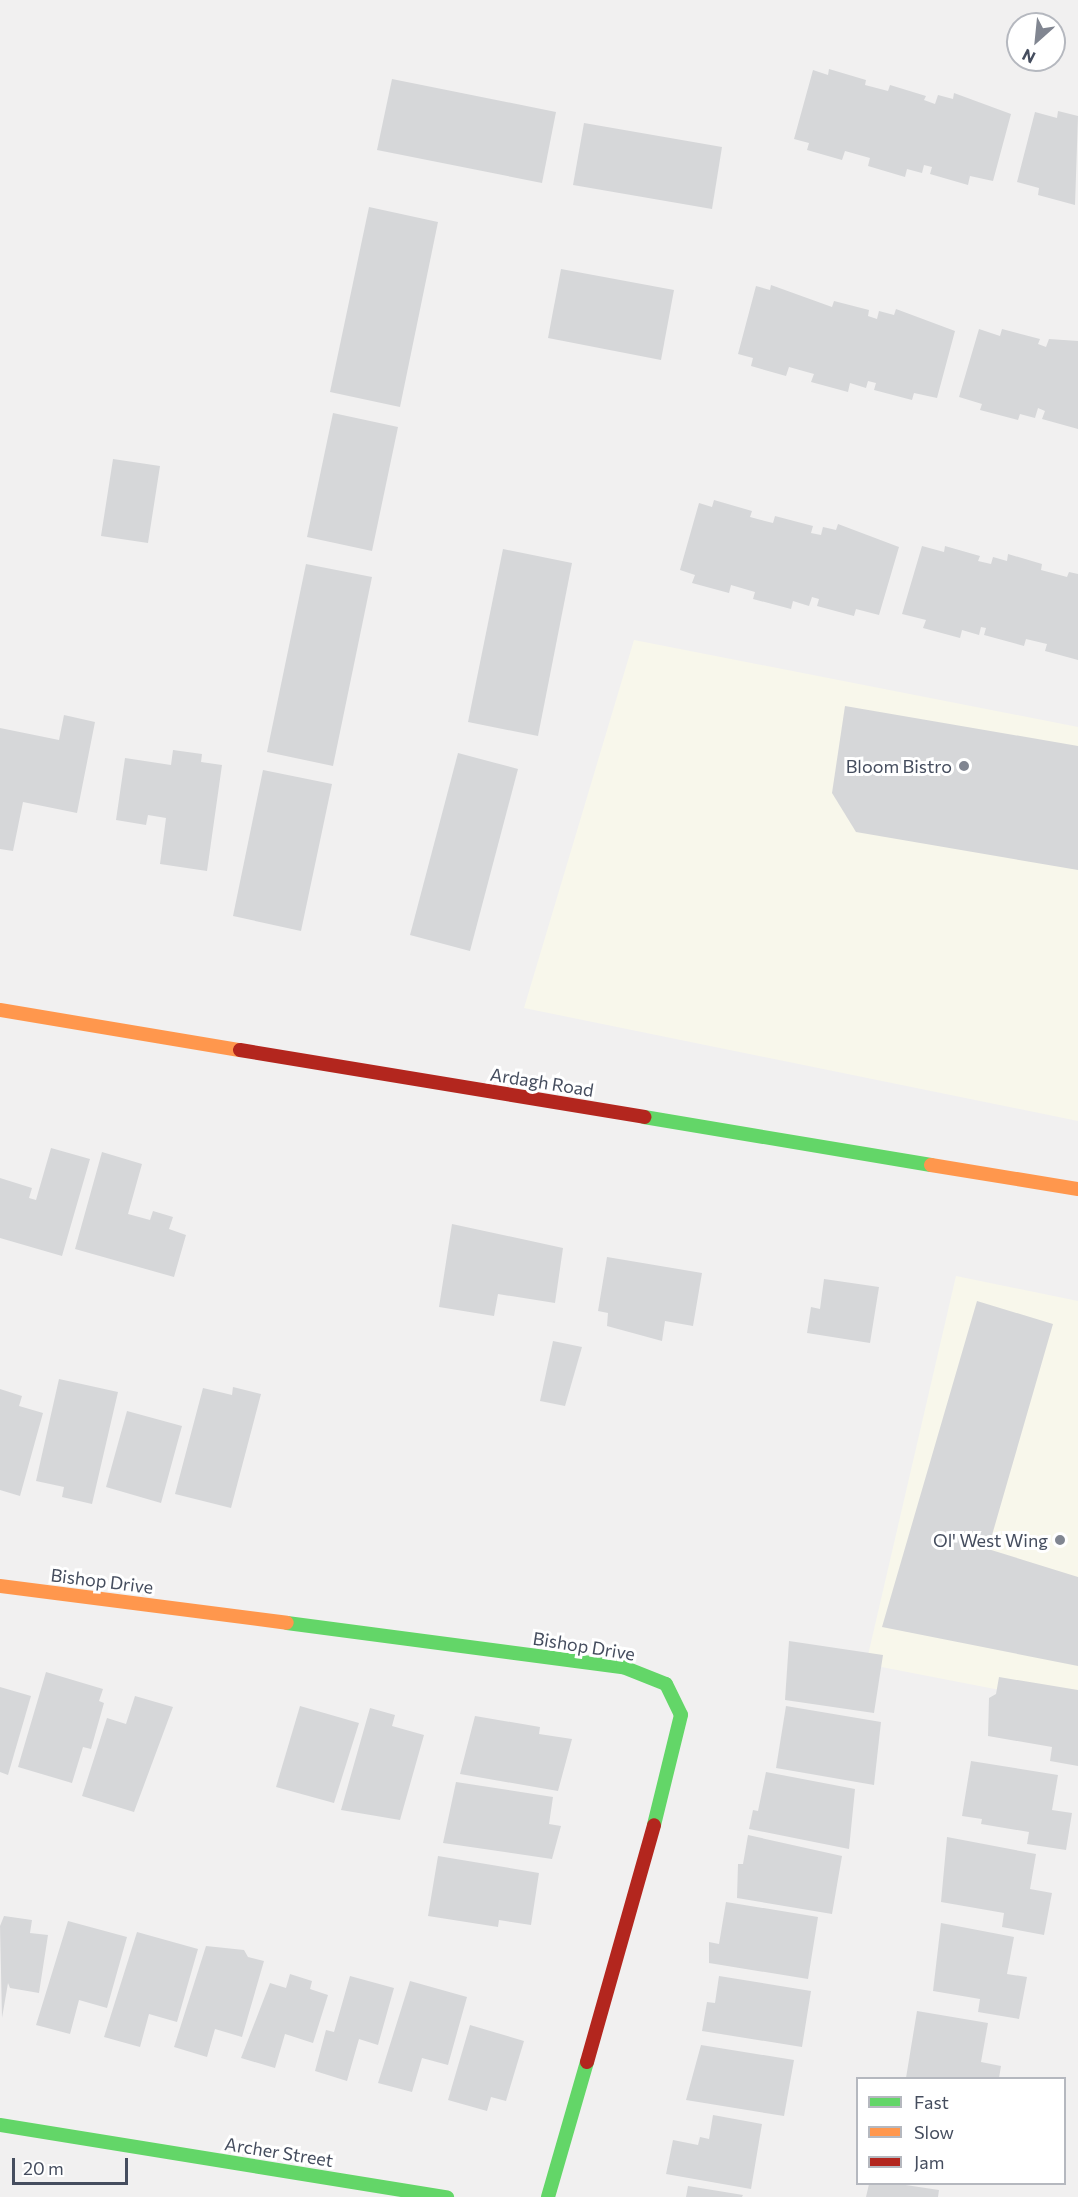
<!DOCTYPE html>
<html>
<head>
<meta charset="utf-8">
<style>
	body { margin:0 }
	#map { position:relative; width:1078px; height:2197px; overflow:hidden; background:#f1f0f0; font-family:Commissioner,sans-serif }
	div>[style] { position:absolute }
	.commercial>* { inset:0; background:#f8f7eb }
	.building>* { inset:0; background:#d6d7d9 }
	.fast>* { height:14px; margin:-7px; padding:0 7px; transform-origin:7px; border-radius:7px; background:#63d668 }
	.slow>* { height:14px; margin:-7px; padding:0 7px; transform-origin:7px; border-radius:7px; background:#ff974d }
	.jam>* { height:14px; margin:-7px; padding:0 7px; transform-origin:7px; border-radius:7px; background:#b3261e }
	.dots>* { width:16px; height:16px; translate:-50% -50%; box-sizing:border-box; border:3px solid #fff; border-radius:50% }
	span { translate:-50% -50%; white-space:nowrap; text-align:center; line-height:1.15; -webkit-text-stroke:6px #fff; paint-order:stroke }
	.poi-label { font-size:18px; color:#454d5e }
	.right { translate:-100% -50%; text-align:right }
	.street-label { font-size:18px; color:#454d5e }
	.legend { position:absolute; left:856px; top:2077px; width:210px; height:108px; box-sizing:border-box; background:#fff; border:2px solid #b5b8bf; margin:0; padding:8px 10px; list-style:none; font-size:18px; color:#454d5e }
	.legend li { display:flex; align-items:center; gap:12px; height:30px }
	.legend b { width:30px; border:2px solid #b5b8bf }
	.north { position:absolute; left:1006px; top:12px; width:60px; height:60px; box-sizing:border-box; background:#fff; border:2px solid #b5b8bf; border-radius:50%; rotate:207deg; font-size:16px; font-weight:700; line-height:24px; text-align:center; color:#454d5e }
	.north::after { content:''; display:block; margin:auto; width:21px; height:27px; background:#818691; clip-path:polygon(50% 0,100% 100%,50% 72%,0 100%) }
	.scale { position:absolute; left:12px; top:2158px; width:116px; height:27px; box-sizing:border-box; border:3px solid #454d5e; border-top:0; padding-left:8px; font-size:18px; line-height:21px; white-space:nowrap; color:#454d5e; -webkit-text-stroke:4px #fff; paint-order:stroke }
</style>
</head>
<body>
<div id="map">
	<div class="commercial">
		<i style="clip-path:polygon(634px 640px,1078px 727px,1078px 1121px,524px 1008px)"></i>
		<i style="clip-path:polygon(956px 1276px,1078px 1301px,1078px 1705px,866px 1664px)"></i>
	</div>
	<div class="building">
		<i style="clip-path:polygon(829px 69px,866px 80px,865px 85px,888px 91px,890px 85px,926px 96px,924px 100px,935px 104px,938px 95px,953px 99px,954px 93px,1011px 114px,993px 181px,970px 176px,968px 185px,930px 174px,932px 167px,924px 165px,922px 173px,907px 169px,905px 177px,868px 166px,870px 158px,845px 151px,842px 160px,807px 150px,809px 143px,794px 139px,813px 70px,828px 75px)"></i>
		<i style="clip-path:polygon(392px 79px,556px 112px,542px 183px,377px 150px)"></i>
		<i style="clip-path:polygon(1058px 111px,1078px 116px,1075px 205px,1038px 195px,1039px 188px,1017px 182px,1035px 112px,1057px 118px)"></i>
		<i style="clip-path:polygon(584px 123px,722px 147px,712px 209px,573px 185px)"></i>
		<i style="clip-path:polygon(369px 207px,438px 222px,400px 407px,330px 392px)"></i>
		<i style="clip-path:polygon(561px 269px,674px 290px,661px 360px,548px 338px)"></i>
		<i style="clip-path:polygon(771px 285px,832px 307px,834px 301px,869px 310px,868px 316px,877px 319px,879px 311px,894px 315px,896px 309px,955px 331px,937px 398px,914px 393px,912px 400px,874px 390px,876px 383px,868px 381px,866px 388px,850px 383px,848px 392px,811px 382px,814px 374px,789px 367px,786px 376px,751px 366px,753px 358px,738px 354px,756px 286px,770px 290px)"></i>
		<i style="clip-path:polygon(979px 329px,1000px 336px,1002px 329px,1040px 339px,1038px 344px,1046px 347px,1049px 339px,1078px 341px,1078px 429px,1042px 419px,1045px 411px,1038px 408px,1035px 418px,1020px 414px,1018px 420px,980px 410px,982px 404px,959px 397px)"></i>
		<i style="clip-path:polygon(333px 413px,398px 427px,372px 551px,307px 537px)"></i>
		<i style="clip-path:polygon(113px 459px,160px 466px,148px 543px,101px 536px)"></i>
		<i style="clip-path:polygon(714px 500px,752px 511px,750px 517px,773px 523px,775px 516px,813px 526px,811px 533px,821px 535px,823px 527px,836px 530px,838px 524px,899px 547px,879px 615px,856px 609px,854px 616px,817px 606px,819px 599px,812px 597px,809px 606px,793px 601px,791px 609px,753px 599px,755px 592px,731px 585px,729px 593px,692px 583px,695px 575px,680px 570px,699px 503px,712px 507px)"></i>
		<i style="clip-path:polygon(922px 546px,944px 552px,945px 546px,980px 556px,978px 561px,991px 564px,993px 557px,1007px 561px,1008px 554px,1042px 564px,1041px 570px,1067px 577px,1069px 572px,1078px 574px,1078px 660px,1045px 651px,1047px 644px,1026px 639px,1024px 646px,984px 635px,986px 628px,981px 627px,979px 635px,962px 630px,960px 638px,923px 628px,926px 620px,902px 614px)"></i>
		<i style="clip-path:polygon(503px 549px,572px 563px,538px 736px,468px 722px)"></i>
		<i style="clip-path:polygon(306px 564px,372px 577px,333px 766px,267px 752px)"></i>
		<i style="clip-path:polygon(845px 706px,1078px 746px,1078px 870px,856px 832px,832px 793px)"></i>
		<i style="clip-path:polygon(64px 715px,95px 722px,77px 813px,23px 802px,13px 851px,0 849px,0 728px,59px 740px)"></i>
		<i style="clip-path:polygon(173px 750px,202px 754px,201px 762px,222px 765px,207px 871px,160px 864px,166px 818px,148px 815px,146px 825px,116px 820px,125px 758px,171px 765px)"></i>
		<i style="clip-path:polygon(458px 753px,518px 769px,470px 951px,410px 935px)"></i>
		<i style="clip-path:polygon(263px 770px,332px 784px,301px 931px,233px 916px)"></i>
		<i style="clip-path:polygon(51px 1148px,90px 1159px,62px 1256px,0 1238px,0 1178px,32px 1188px,29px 1198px,36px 1200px)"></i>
		<i style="clip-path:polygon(102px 1152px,142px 1164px,128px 1214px,150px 1220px,153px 1211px,173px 1217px,169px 1229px,186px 1235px,174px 1277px,75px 1249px)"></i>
		<i style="clip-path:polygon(452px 1224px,563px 1248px,555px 1303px,498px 1294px,494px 1316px,439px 1307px)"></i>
		<i style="clip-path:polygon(607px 1257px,702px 1273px,693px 1326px,665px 1321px,662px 1341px,607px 1326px,608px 1313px,598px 1311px)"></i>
		<i style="clip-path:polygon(824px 1279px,879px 1287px,870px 1343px,807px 1333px,811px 1307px,820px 1309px)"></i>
		<i style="clip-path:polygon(977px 1301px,1053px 1324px,988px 1549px,1078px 1577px,1078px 1666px,882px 1627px)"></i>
		<i style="clip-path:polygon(553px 1341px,582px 1347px,565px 1406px,540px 1401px)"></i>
		<i style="clip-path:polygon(59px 1379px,118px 1392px,92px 1504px,62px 1497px,64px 1487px,36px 1481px)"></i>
		<i style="clip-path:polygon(233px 1387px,261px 1394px,231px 1508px,175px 1494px,203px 1388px,232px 1395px)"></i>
		<i style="clip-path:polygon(0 1389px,22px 1396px,19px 1406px,43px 1413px,20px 1496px,0 1490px)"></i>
		<i style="clip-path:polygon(127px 1411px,182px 1426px,161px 1503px,106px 1487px)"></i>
		<i style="clip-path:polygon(789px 1641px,883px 1655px,874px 1713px,785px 1700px)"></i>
		<i style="clip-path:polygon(46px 1672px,103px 1689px,99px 1701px,104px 1703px,91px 1749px,83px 1747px,72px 1783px,18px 1767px)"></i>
		<i style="clip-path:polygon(999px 1677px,1078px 1690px,1078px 1766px,1050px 1761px,1052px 1747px,988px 1736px,989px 1698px,996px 1694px)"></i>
		<i style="clip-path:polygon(0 1687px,31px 1696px,8px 1775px,0 1772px)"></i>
		<i style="clip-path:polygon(135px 1696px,173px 1707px,134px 1812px,82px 1796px,107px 1718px,126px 1724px)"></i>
		<i style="clip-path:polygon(300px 1706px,359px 1723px,334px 1803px,276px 1787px)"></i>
		<i style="clip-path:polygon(786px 1706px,881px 1722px,874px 1785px,776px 1768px)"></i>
		<i style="clip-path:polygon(370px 1708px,395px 1715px,392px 1726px,424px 1735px,400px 1820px,341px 1810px)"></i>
		<i style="clip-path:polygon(475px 1716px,540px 1727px,539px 1734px,572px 1739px,558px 1791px,460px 1774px)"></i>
		<i style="clip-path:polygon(971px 1761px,1058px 1775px,1052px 1810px,1072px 1813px,1066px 1850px,1027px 1844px,1029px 1832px,981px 1824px,982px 1819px,962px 1816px)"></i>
		<i style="clip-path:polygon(766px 1772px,855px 1789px,849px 1849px,749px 1829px,753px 1810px,758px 1811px)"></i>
		<i style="clip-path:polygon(456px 1782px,553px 1797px,549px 1824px,561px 1826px,552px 1859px,443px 1843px)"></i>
		<i style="clip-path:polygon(748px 1835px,842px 1856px,832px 1914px,737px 1898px,738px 1864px,743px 1864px)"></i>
		<i style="clip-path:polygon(947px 1837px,1036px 1854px,1030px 1889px,1052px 1893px,1044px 1935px,1002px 1927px,1004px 1913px,941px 1902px)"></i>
		<i style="clip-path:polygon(438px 1856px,539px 1873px,531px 1925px,499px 1920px,498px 1927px,428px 1916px)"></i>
		<i style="clip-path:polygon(726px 1902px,818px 1917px,808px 1979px,709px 1963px,709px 1942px,719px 1944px)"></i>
		<i style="clip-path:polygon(4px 1916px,32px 1920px,30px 1933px,48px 1935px,39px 1993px,10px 1988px,8px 1983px,2px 2018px,0 1926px)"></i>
		<i style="clip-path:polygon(68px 1921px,127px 1937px,107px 2008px,79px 2000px,70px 2034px,36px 2025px)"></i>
		<i style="clip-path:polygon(941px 1923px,1014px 1937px,1007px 1974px,1027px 1977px,1019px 2019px,978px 2012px,980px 1999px,933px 1991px)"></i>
		<i style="clip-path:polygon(137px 1932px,198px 1949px,177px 2022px,149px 2014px,140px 2047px,104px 2037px)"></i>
		<i style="clip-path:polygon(206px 1946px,244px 1950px,248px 1957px,264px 1961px,242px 2037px,215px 2029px,207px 2057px,174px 2047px)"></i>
		<i style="clip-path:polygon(290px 1974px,312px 1981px,310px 1989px,328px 1995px,313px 2043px,285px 2034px,275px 2068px,241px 2058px,270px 1983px,286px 1988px)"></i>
		<i style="clip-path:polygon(350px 1976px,394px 1988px,378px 2045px,359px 2039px,347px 2081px,315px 2071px,326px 2030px,334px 2032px)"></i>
		<i style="clip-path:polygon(719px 1976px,811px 1991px,802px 2047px,702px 2031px,707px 2002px,715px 2003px)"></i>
		<i style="clip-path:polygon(410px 1981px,467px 1997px,448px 2065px,422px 2058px,412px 2092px,378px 2083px)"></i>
		<i style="clip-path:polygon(917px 2011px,988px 2023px,981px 2062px,1001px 2066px,999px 2078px,906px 2078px)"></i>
		<i style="clip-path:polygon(470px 2025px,524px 2041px,506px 2101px,491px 2097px,487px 2111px,448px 2100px)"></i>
		<i style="clip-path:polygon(701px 2045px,794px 2060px,784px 2116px,686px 2100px)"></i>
		<i style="clip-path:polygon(713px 2115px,762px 2124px,751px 2189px,666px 2174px,673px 2140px,698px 2145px,700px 2137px,709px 2139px)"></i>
		<i style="clip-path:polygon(869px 2184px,899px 2184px,939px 2190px,938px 2197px,866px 2197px)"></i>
		<i style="clip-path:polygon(688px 2186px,743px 2195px,742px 2197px,686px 2197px)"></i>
	</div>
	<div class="fast">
		<i style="left:644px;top:1117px;width:291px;rotate:9.5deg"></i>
		<i style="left:287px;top:1623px;width:339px;rotate:7.5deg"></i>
		<i style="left:623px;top:1667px;width:46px;rotate:21.6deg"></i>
		<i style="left:666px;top:1684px;width:34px;rotate:64deg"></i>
		<i style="left:681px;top:1715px;width:113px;rotate:103.8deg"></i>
		<i style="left:0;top:2125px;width:453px;rotate:9.2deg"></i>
		<i style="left:548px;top:2197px;width:141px;rotate:-73.9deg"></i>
	</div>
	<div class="slow">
		<i style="left:0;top:1010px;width:243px;rotate:9.5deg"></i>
		<i style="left:931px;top:1165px;width:149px;rotate:9.3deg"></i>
		<i style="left:0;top:1586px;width:289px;rotate:7.3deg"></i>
	</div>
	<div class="jam">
		<i style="left:240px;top:1050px;width:410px;rotate:9.4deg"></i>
		<i style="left:587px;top:2062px;width:246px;rotate:-74.2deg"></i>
	</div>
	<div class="dots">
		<i style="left:964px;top:766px;background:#818691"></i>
		<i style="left:1060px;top:1540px;background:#818691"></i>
	</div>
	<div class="poi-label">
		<span class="right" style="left:952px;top:766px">Bloom Bistro</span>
		<span class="right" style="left:1048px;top:1540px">Ol' West Wing</span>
	</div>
	<div class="street-label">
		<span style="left:542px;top:1082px;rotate:9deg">Ardagh Road</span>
		<span style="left:102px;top:1581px;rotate:7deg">Bishop Drive</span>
		<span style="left:584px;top:1646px;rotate:9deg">Bishop Drive</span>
		<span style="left:279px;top:2152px;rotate:9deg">Archer Street</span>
	</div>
	<ul class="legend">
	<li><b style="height:8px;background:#63d668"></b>Fast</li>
	<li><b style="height:8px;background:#ff974d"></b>Slow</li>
	<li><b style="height:8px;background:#b3261e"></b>Jam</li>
	</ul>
	<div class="north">N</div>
	<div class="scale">20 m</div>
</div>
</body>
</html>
